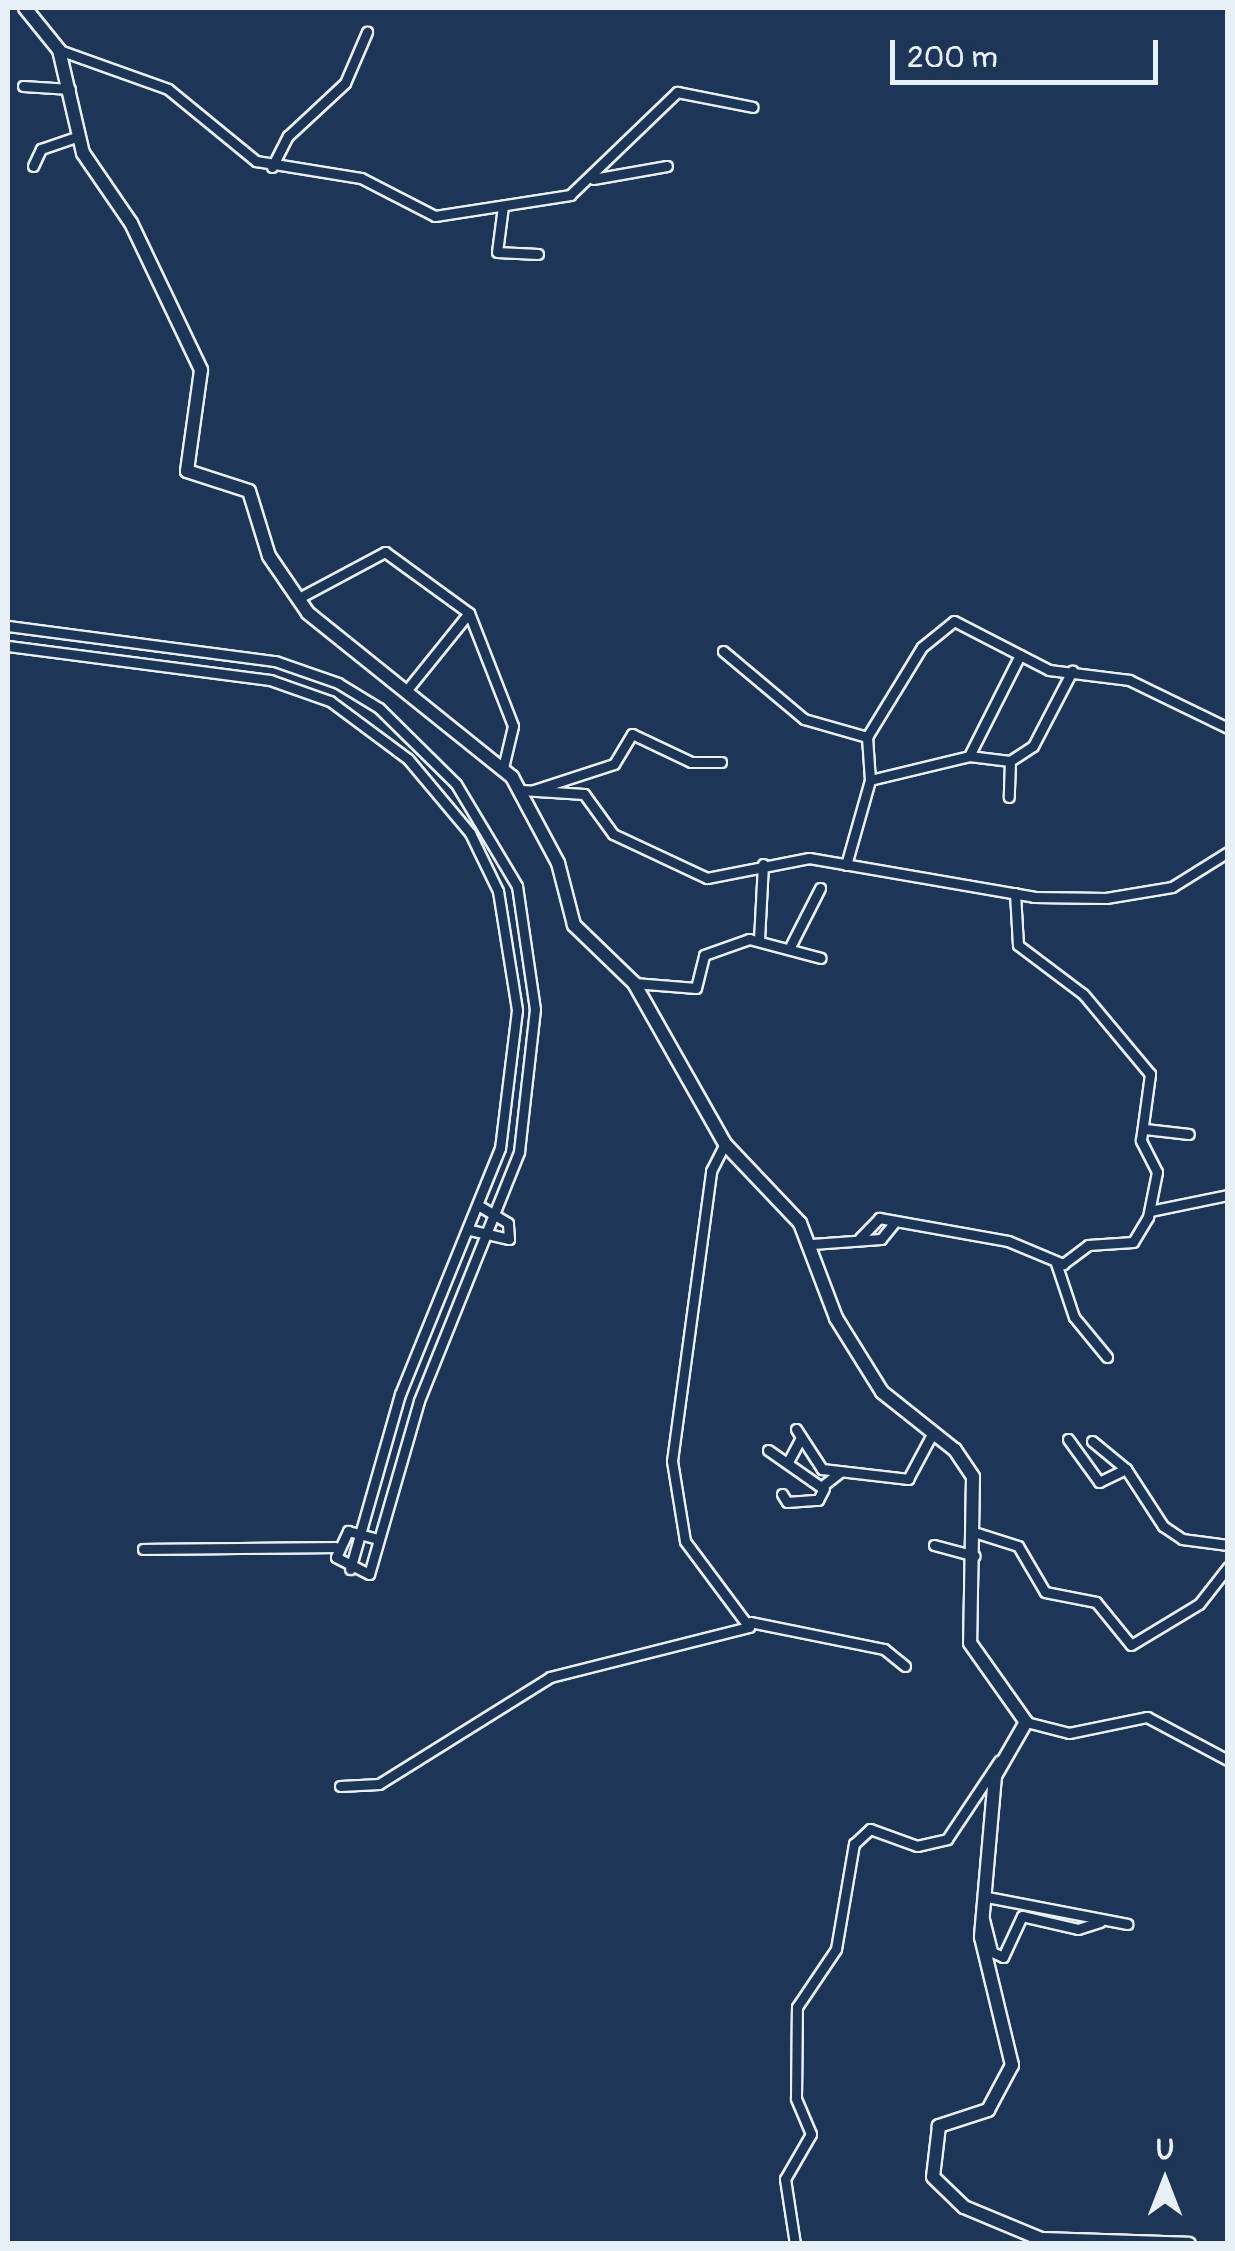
<!DOCTYPE html>
<html>
<head>
<meta charset="utf-8">
<style>
	body { margin:0 }
	#map { position:relative; width:1235px; height:2251px; overflow:hidden; background:#1d3557; font-family:Pangolin,sans-serif }
	div>[style] { position:absolute }
	.roads { filter:drop-shadow(2px 0 #e8f1f8) drop-shadow(-2px 0 #e8f1f8) drop-shadow(0 2px #e8f1f8) drop-shadow(0 -2px #e8f1f8) }
	.street>* { height:9px; margin:-4.5px; padding:0 4.5px; transform-origin:4.5px; border-radius:4.5px; background:#1d3557 }
	.secondary>* { height:12px; margin:-6px; padding:0 6px; transform-origin:6px; border-radius:6px; background:#1d3557 }
	span { translate:-50% -50%; white-space:nowrap; text-align:center; line-height:1.15; -webkit-text-stroke:8px #1d3557; paint-order:stroke }
	.frame { position:absolute; inset:0; border:10px solid #e8f1f8; pointer-events:none }
	.north { position:absolute; left:1115px; top:2131px; width:100px; height:100px; -webkit-text-stroke:8px #1d3557; paint-order:stroke; rotate:0deg; font-size:28px; font-weight:700; line-height:40px; text-align:center; color:#e8f1f8 }
	.north::after { content:''; display:block; margin:auto; width:35px; height:45px; background:#e8f1f8; clip-path:polygon(50% 0,100% 100%,50% 72%,0 100%) }
	.scale { position:absolute; left:890px; top:40px; width:268px; height:45px; box-sizing:border-box; border:5px solid #e8f1f8; border-top:0; padding-left:12px; font-size:30px; line-height:35px; white-space:nowrap; color:#e8f1f8; -webkit-text-stroke:8px #1d3557; paint-order:stroke }
</style>
</head>
<body>
<div id="map">
	<div class="roads">
		<div class="street">
			<i style="left:59px;top:50px;width:116px;rotate:19.7deg"></i>
			<i style="left:168px;top:89px;width:114px;rotate:39.3deg"></i>
			<i style="left:256px;top:161px;width:106px;rotate:9.2deg"></i>
			<i style="left:361px;top:178px;width:83px;rotate:27.2deg"></i>
			<i style="left:435px;top:216px;width:137px;rotate:-8.8deg"></i>
			<i style="left:570px;top:195px;width:149px;rotate:-43.9deg"></i>
			<i style="left:677px;top:92px;width:77px;rotate:11.2deg"></i>
			<i style="left:23px;top:86px;width:47px;rotate:3.7deg"></i>
			<i style="left:33px;top:166px;width:19px;rotate:-65deg"></i>
			<i style="left:41px;top:149px;width:37px;rotate:-19deg"></i>
			<i style="left:272px;top:167px;width:35px;rotate:-63deg"></i>
			<i style="left:288px;top:136px;width:78px;rotate:-42.9deg"></i>
			<i style="left:345px;top:83px;width:56px;rotate:-66.7deg"></i>
			<i style="left:593px;top:179px;width:75px;rotate:-10deg"></i>
			<i style="left:503px;top:206px;width:46px;rotate:97.4deg"></i>
			<i style="left:497px;top:252px;width:41px;rotate:2.8deg"></i>
			<i style="left:297px;top:599px;width:100px;rotate:-28.1deg"></i>
			<i style="left:385px;top:552px;width:104px;rotate:36deg"></i>
			<i style="left:469px;top:613px;width:121px;rotate:68.7deg"></i>
			<i style="left:513px;top:726px;width:43px;rotate:103.4deg"></i>
			<i style="left:8px;top:626px;width:269px;rotate:7.5deg"></i>
			<i style="left:275px;top:661px;width:67px;rotate:19.2deg"></i>
			<i style="left:338px;top:683px;width:48px;rotate:31.4deg"></i>
			<i style="left:379px;top:708px;width:108px;rotate:44.6deg"></i>
			<i style="left:456px;top:784px;width:119px;rotate:59.1deg"></i>
			<i style="left:517px;top:886px;width:124px;rotate:81.7deg"></i>
			<i style="left:535px;top:1009px;width:144px;rotate:96.4deg"></i>
			<i style="left:519px;top:1152px;width:268px;rotate:111.9deg"></i>
			<i style="left:419px;top:1401px;width:180px;rotate:106.1deg"></i>
			<i style="left:369px;top:1574px;width:37px;rotate:-153deg"></i>
			<i style="left:336px;top:1557px;width:29px;rotate:-65deg"></i>
			<i style="left:348px;top:1531px;width:30px;rotate:15deg"></i>
			<i style="left:8px;top:646px;width:264px;rotate:7.4deg"></i>
			<i style="left:270px;top:680px;width:64px;rotate:19.3deg"></i>
			<i style="left:330px;top:701px;width:97px;rotate:36.6deg"></i>
			<i style="left:408px;top:759px;width:97px;rotate:50deg"></i>
			<i style="left:470px;top:833px;width:64px;rotate:64.2deg"></i>
			<i style="left:498px;top:891px;width:121px;rotate:80.9deg"></i>
			<i style="left:517px;top:1010px;width:139px;rotate:97deg"></i>
			<i style="left:500px;top:1148px;width:266px;rotate:112.1deg"></i>
			<i style="left:400px;top:1394px;width:182px;rotate:105.9deg"></i>
			<i style="left:723px;top:651px;width:106px;rotate:40deg"></i>
			<i style="left:804px;top:719px;width:66px;rotate:15.9deg"></i>
			<i style="left:406px;top:691px;width:100px;rotate:-51.1deg"></i>
			<i style="left:969px;top:756px;width:41px;rotate:7deg"></i>
			<i style="left:1010px;top:761px;width:36px;rotate:92deg"></i>
			<i style="left:1010px;top:761px;width:27px;rotate:-33deg"></i>
			<i style="left:1033px;top:746px;width:85px;rotate:-62.5deg"></i>
			<i style="left:870px;top:780px;width:102px;rotate:-13.6deg"></i>
			<i style="left:969px;top:756px;width:113px;rotate:-63.2deg"></i>
			<i style="left:521px;top:790px;width:63px;rotate:3.6deg"></i>
			<i style="left:584px;top:794px;width:49px;rotate:54.1deg"></i>
			<i style="left:613px;top:834px;width:104px;rotate:25.1deg"></i>
			<i style="left:707px;top:878px;width:104px;rotate:-11.1deg"></i>
			<i style="left:809px;top:858px;width:228px;rotate:9.8deg"></i>
			<i style="left:1034px;top:897px;width:72px;rotate:0.8deg"></i>
			<i style="left:1106px;top:898px;width:67px;rotate:-9.5deg"></i>
			<i style="left:1172px;top:887px;width:66px;rotate:-32deg"></i>
			<i style="left:534px;top:790px;width:84px;rotate:-18deg"></i>
			<i style="left:614px;top:764px;width:35px;rotate:-59deg"></i>
			<i style="left:632px;top:734px;width:65px;rotate:25.4deg"></i>
			<i style="left:691px;top:762px;width:30px"></i>
			<i style="left:846px;top:865px;width:88px;rotate:-74.2deg"></i>
			<i style="left:870px;top:780px;width:43px;rotate:-94deg"></i>
			<i style="left:867px;top:737px;width:105px;rotate:-58.6deg"></i>
			<i style="left:922px;top:647px;width:41px;rotate:-39.1deg"></i>
			<i style="left:954px;top:621px;width:107px;rotate:27.3deg"></i>
			<i style="left:1049px;top:670px;width:81px;rotate:7.1deg"></i>
			<i style="left:1129px;top:680px;width:110px;rotate:25.9deg"></i>
			<i style="left:759px;top:940px;width:76px;rotate:-87deg"></i>
			<i style="left:791px;top:945px;width:64px;rotate:-63deg"></i>
			<i style="left:634px;top:983px;width:62px;rotate:4.6deg"></i>
			<i style="left:696px;top:988px;width:34px;rotate:-76deg"></i>
			<i style="left:704px;top:955px;width:48px;rotate:-19.6deg"></i>
			<i style="left:749px;top:939px;width:74px;rotate:14.8deg"></i>
			<i style="left:1145px;top:1129px;width:44px;rotate:6.5deg"></i>
			<i style="left:1150px;top:1211px;width:80px;rotate:-11.6deg"></i>
			<i style="left:470px;top:1230px;width:40px;rotate:13deg"></i>
			<i style="left:509px;top:1239px;width:16px;rotate:-94deg"></i>
			<i style="left:508px;top:1223px;width:31px;rotate:-149deg"></i>
			<i style="left:860px;top:1238px;width:28px;rotate:-46deg"></i>
			<i style="left:879px;top:1218px;width:131px;rotate:10.1deg"></i>
			<i style="left:1008px;top:1241px;width:60px;rotate:22.7deg"></i>
			<i style="left:1063px;top:1264px;width:31px;rotate:-37deg"></i>
			<i style="left:1088px;top:1245px;width:45px;rotate:-3.8deg"></i>
			<i style="left:1133px;top:1242px;width:29px;rotate:-59deg"></i>
			<i style="left:1148px;top:1217px;width:46px;rotate:-78.7deg"></i>
			<i style="left:1157px;top:1172px;width:36px;rotate:-117deg"></i>
			<i style="left:1141px;top:1140px;width:67px;rotate:-82.2deg"></i>
			<i style="left:1150px;top:1074px;width:104px;rotate:-129.9deg"></i>
			<i style="left:1083px;top:994px;width:81px;rotate:-143deg"></i>
			<i style="left:1018px;top:945px;width:52px;rotate:-93.3deg"></i>
			<i style="left:812px;top:1244px;width:69px;rotate:-4.1deg"></i>
			<i style="left:881px;top:1239px;width:19px;rotate:-51deg"></i>
			<i style="left:1056px;top:1263px;width:57px;rotate:71.6deg"></i>
			<i style="left:1074px;top:1317px;width:52px;rotate:50.5deg"></i>
			<i style="left:796px;top:1429px;width:48px;rotate:57deg"></i>
			<i style="left:822px;top:1469px;width:87px;rotate:6.6deg"></i>
			<i style="left:908px;top:1479px;width:49px;rotate:-61.9deg"></i>
			<i style="left:1068px;top:1439px;width:53px;rotate:54.2deg"></i>
			<i style="left:1099px;top:1482px;width:30px;rotate:-26deg"></i>
			<i style="left:1092px;top:1441px;width:44px;rotate:39.5deg"></i>
			<i style="left:1126px;top:1469px;width:68px;rotate:57deg"></i>
			<i style="left:1163px;top:1526px;width:23px;rotate:34deg"></i>
			<i style="left:1182px;top:1539px;width:46px;rotate:7.4deg"></i>
			<i style="left:768px;top:1450px;width:65px;rotate:34.9deg"></i>
			<i style="left:821px;top:1487px;width:24px;rotate:-38deg"></i>
			<i style="left:788px;top:1462px;width:26px;rotate:-62deg"></i>
			<i style="left:782px;top:1494px;width:9px;rotate:58deg"></i>
			<i style="left:787px;top:1502px;width:31px;rotate:-4deg"></i>
			<i style="left:818px;top:1500px;width:13px;rotate:-63deg"></i>
			<i style="left:977px;top:1533px;width:43px;rotate:17.6deg"></i>
			<i style="left:1018px;top:1546px;width:53px;rotate:59.6deg"></i>
			<i style="left:1045px;top:1592px;width:52px;rotate:11.1deg"></i>
			<i style="left:1096px;top:1602px;width:55px;rotate:50.9deg"></i>
			<i style="left:1131px;top:1645px;width:79px;rotate:-31.1deg"></i>
			<i style="left:1199px;top:1604px;width:47px;rotate:-51.9deg"></i>
			<i style="left:934px;top:1545px;width:42px;rotate:15deg"></i>
			<i style="left:143px;top:1549px;width:192px;rotate:-0.6deg"></i>
			<i style="left:750px;top:1622px;width:137px;rotate:11.4deg"></i>
			<i style="left:884px;top:1649px;width:27px;rotate:39deg"></i>
			<i style="left:1026px;top:1722px;width:44px;rotate:14.3deg"></i>
			<i style="left:1069px;top:1733px;width:80px;rotate:-11.6deg"></i>
			<i style="left:1147px;top:1717px;width:92px;rotate:28deg"></i>
			<i style="left:340px;top:1786px;width:39px;rotate:-3deg"></i>
			<i style="left:379px;top:1784px;width:202px;rotate:-32deg"></i>
			<i style="left:550px;top:1677px;width:205px;rotate:-14.1deg"></i>
			<i style="left:749px;top:1627px;width:107px;rotate:-126.7deg"></i>
			<i style="left:685px;top:1541px;width:81px;rotate:-99.2deg"></i>
			<i style="left:672px;top:1461px;width:293px;rotate:-82.3deg"></i>
			<i style="left:711px;top:1171px;width:30px;rotate:-63deg"></i>
			<i style="left:987px;top:1897px;width:143px;rotate:10.9deg"></i>
			<i style="left:983px;top:1915px;width:38px;rotate:76deg"></i>
			<i style="left:992px;top:1952px;width:12px;rotate:24deg"></i>
			<i style="left:1003px;top:1957px;width:45px;rotate:-65.1deg"></i>
			<i style="left:1022px;top:1916px;width:57px;rotate:13.1deg"></i>
			<i style="left:1078px;top:1929px;width:23px;rotate:-18deg"></i>
			<i style="left:795px;top:2244px;width:66px;rotate:-98.7deg"></i>
			<i style="left:785px;top:2179px;width:52px;rotate:-60deg"></i>
			<i style="left:811px;top:2134px;width:39px;rotate:-113deg"></i>
			<i style="left:796px;top:2098px;width:91px;rotate:-89.4deg"></i>
			<i style="left:797px;top:2007px;width:70px;rotate:-56.1deg"></i>
			<i style="left:836px;top:1949px;width:107px;rotate:-80.3deg"></i>
			<i style="left:854px;top:1844px;width:22px;rotate:-43deg"></i>
			<i style="left:870px;top:1829px;width:50px;rotate:19.9deg"></i>
			<i style="left:917px;top:1846px;width:31px;rotate:-13deg"></i>
			<i style="left:947px;top:1839px;width:94px;rotate:-56.3deg"></i>
		</div>
		<div class="secondary">
			<i style="left:25px;top:8px;width:54px;rotate:51deg"></i>
			<i style="left:59px;top:50px;width:106px;rotate:76.9deg"></i>
			<i style="left:83px;top:153px;width:85px;rotate:55.6deg"></i>
			<i style="left:131px;top:223px;width:163px;rotate:64.5deg"></i>
			<i style="left:201px;top:370px;width:102px;rotate:97.9deg"></i>
			<i style="left:187px;top:471px;width:65px;rotate:17.9deg"></i>
			<i style="left:249px;top:491px;width:68px;rotate:72.9deg"></i>
			<i style="left:269px;top:556px;width:69px;rotate:55.6deg"></i>
			<i style="left:308px;top:613px;width:262px;rotate:38.8deg"></i>
			<i style="left:512px;top:777px;width:98px;rotate:61.9deg"></i>
			<i style="left:558px;top:863px;width:64px;rotate:75.5deg"></i>
			<i style="left:574px;top:925px;width:83px;rotate:44deg"></i>
			<i style="left:634px;top:983px;width:185px;rotate:60.5deg"></i>
			<i style="left:725px;top:1144px;width:109px;rotate:46.5deg"></i>
			<i style="left:800px;top:1223px;width:102px;rotate:69.2deg"></i>
			<i style="left:836px;top:1318px;width:87px;rotate:58.1deg"></i>
			<i style="left:882px;top:1392px;width:93px;rotate:38.5deg"></i>
			<i style="left:955px;top:1450px;width:32px;rotate:56deg"></i>
			<i style="left:973px;top:1477px;width:166px;rotate:91deg"></i>
			<i style="left:970px;top:1643px;width:97px;rotate:54.7deg"></i>
			<i style="left:1026px;top:1722px;width:62px;rotate:119.9deg"></i>
			<i style="left:995px;top:1776px;width:162px;rotate:95deg"></i>
			<i style="left:981px;top:1937px;width:132px;rotate:76.4deg"></i>
			<i style="left:1012px;top:2065px;width:51px;rotate:118.1deg"></i>
			<i style="left:988px;top:2110px;width:52px;rotate:161.9deg"></i>
			<i style="left:939px;top:2126px;width:51px;rotate:96.7deg"></i>
			<i style="left:933px;top:2177px;width:43px;rotate:44.1deg"></i>
			<i style="left:964px;top:2207px;width:83px;rotate:22.6deg"></i>
			<i style="left:1041px;top:2239px;width:148px;rotate:1.9deg"></i>
		</div>
	</div>
	<div class="frame"></div>
	<div class="north">U</div>
	<div class="scale">200 m</div>
</div>
</body>
</html>
